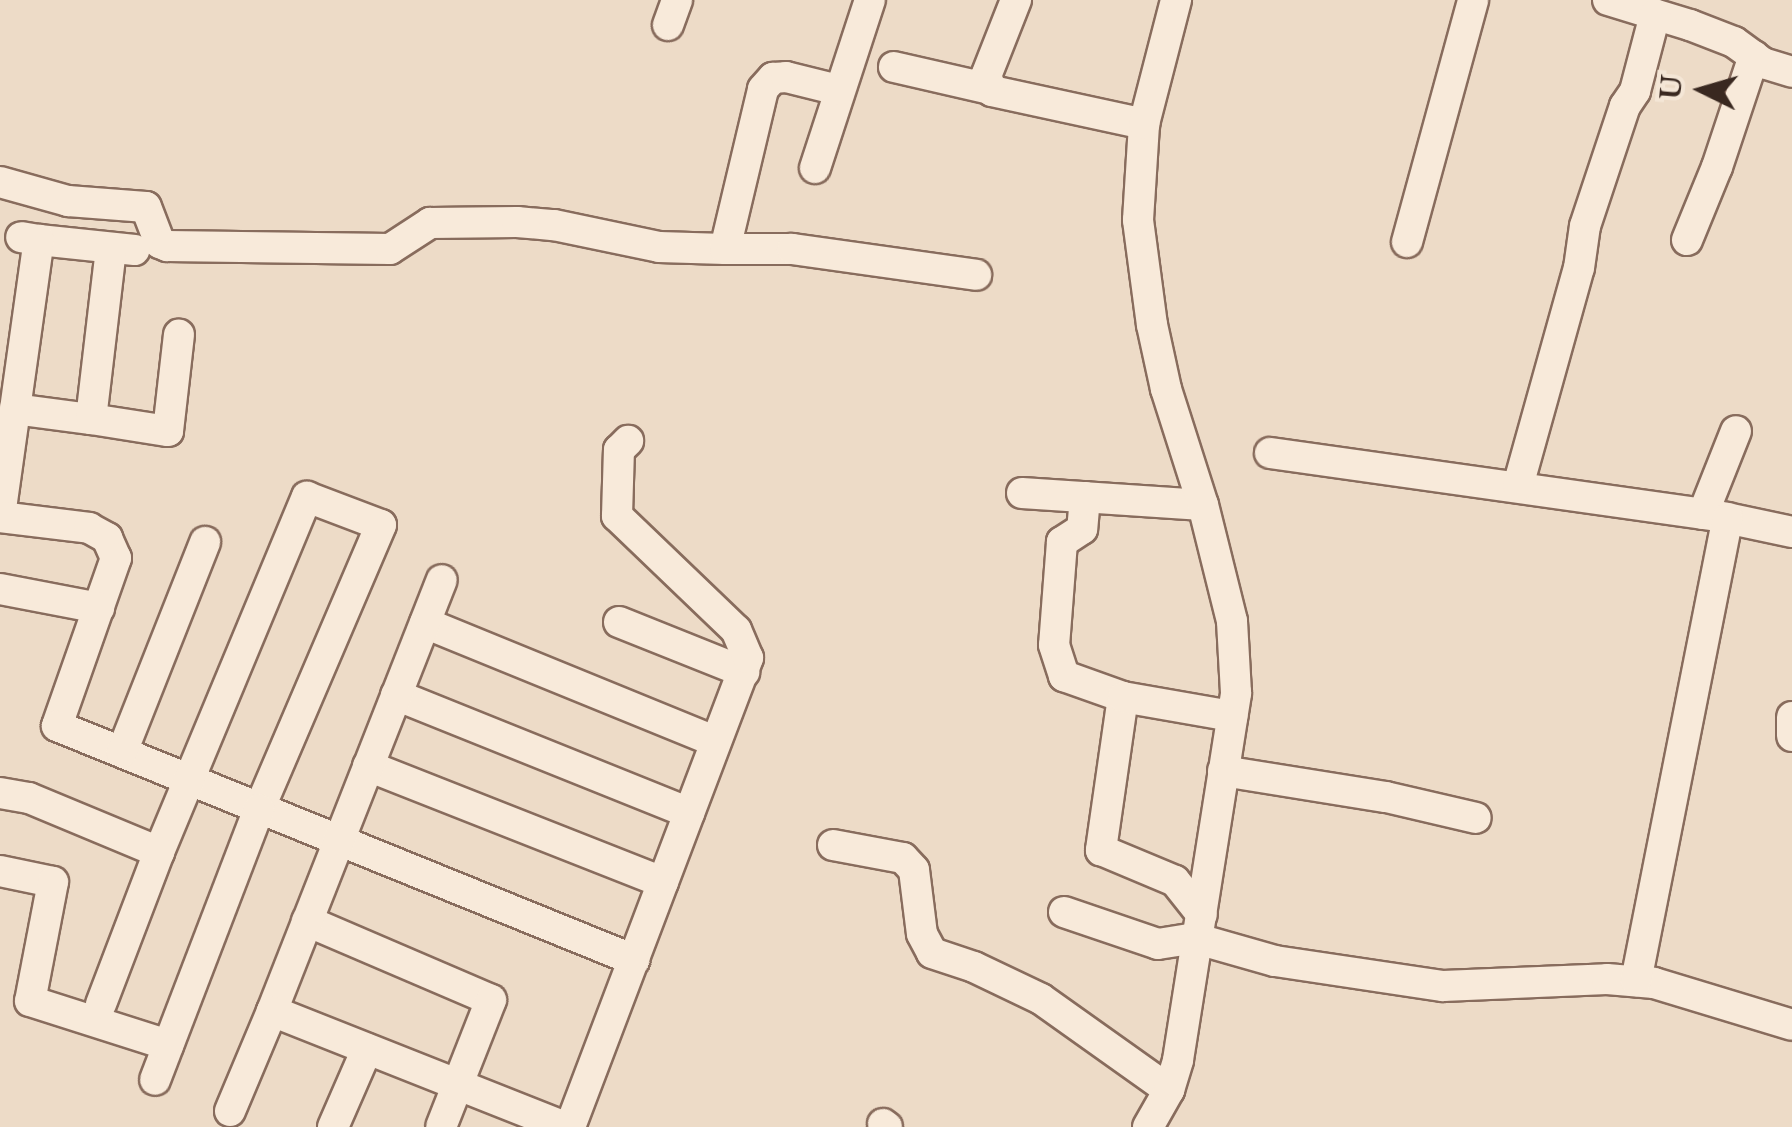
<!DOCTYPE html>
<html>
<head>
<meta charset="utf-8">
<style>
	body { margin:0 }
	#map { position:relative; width:1792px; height:1127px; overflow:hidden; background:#eddbc7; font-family:"Libre Baskerville",serif }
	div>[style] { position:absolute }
	.roads { filter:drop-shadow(2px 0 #886c5d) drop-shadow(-2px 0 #886c5d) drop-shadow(0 2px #886c5d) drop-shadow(0 -2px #886c5d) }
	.minor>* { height:30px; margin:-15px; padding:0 15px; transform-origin:15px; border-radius:15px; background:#f8eada }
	span { translate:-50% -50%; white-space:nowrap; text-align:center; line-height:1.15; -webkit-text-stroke:8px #f4e6d6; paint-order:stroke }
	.north { position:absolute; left:1652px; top:40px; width:100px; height:100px; -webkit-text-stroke:8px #f4e6d6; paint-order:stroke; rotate:275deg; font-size:28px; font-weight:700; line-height:40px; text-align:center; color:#392820 }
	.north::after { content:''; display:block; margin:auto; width:35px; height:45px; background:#392820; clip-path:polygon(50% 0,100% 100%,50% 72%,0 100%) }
</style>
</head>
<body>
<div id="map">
	<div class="roads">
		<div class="minor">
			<i style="left:1016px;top:0;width:82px;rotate:111.5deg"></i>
			<i style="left:986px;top:76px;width:16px;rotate:68deg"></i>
			<i style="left:992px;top:91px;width:156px;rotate:12.2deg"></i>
			<i style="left:1608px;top:0;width:86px;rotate:17deg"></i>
			<i style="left:1690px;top:25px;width:47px;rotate:21.1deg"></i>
			<i style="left:1734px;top:42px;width:36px;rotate:36deg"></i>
			<i style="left:1763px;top:63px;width:30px;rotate:17deg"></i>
			<i style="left:668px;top:25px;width:27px;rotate:-70deg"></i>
			<i style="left:894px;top:67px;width:98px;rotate:12.9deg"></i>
			<i style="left:815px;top:168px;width:177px;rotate:-71.9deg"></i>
			<i style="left:0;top:182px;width:71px;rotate:15.6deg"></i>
			<i style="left:68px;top:201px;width:78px;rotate:4.4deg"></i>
			<i style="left:146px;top:207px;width:39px;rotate:69deg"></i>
			<i style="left:160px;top:243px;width:8px;rotate:23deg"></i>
			<i style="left:167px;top:246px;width:223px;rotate:0.8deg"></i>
			<i style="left:390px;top:249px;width:48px;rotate:-33deg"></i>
			<i style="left:430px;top:223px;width:87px;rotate:-0.7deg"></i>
			<i style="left:517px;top:222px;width:37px;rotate:5deg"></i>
			<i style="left:554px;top:225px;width:107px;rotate:11.8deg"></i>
			<i style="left:659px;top:247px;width:66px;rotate:1.7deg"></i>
			<i style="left:725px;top:249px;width:164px;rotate:-76.6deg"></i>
			<i style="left:763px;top:89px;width:15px;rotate:-48deg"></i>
			<i style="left:773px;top:78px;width:13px;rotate:-4deg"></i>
			<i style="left:786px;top:77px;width:54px;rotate:14deg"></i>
			<i style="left:39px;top:240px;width:96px;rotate:6deg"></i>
			<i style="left:1687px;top:240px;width:79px;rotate:-67.7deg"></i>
			<i style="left:1717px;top:167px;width:117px;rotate:-71.6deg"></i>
			<i style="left:1407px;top:242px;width:251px;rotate:-74.7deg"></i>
			<i style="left:725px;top:249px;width:67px"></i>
			<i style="left:792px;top:249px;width:186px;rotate:8deg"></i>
			<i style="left:15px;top:409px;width:77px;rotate:7.5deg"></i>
			<i style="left:91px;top:419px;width:172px;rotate:-83.3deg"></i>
			<i style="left:91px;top:419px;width:78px;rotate:8.9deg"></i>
			<i style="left:168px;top:431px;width:97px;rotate:-83.5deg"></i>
			<i style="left:1270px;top:453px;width:451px;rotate:8deg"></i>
			<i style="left:1717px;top:516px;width:77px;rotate:12deg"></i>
			<i style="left:1518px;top:486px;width:226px;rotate:-74.4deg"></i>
			<i style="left:1579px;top:268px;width:42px;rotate:-81.9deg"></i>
			<i style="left:1585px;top:226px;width:126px;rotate:-71.6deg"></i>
			<i style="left:1625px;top:106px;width:18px;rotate:-56deg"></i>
			<i style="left:1635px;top:91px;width:79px;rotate:-75.3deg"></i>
			<i style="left:1022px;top:493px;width:181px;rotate:3.8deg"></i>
			<i style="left:1085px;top:497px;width:32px;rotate:95deg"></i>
			<i style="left:1082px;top:529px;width:24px;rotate:147deg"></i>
			<i style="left:1062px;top:542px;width:103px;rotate:94.4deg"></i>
			<i style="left:1054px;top:645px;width:33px;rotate:72deg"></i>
			<i style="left:1064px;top:676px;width:63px;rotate:19.6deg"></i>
			<i style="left:1123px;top:697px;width:155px;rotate:98.2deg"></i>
			<i style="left:1101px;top:850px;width:80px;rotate:22.7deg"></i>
			<i style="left:1175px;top:881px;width:43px;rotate:51.5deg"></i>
			<i style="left:1703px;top:514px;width:89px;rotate:-68.3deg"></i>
			<i style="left:0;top:516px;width:279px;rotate:-82deg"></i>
			<i style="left:39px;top:240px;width:18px;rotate:-171deg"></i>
			<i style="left:0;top:517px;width:90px;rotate:7deg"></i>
			<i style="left:89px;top:528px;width:21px;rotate:29deg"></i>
			<i style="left:107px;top:538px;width:22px;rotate:66deg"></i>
			<i style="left:116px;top:558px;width:178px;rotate:109.4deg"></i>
			<i style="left:57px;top:726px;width:623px;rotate:22.07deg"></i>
			<i style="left:0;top:589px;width:101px;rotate:10.9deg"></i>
			<i style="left:619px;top:622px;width:135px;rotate:21.8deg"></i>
			<i style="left:425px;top:623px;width:314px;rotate:22.2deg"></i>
			<i style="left:396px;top:695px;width:316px;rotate:21.9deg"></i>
			<i style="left:1123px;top:697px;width:111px;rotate:9.9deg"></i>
			<i style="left:1792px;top:717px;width:19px;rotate:90deg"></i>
			<i style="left:122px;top:752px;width:226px;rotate:-68.4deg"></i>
			<i style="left:368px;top:766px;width:317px;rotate:21.5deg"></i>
			<i style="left:1223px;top:771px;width:165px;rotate:9.1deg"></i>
			<i style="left:1386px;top:797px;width:92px;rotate:13.1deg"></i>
			<i style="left:0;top:793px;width:29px;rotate:10deg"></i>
			<i style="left:29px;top:798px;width:141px;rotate:22.6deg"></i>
			<i style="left:159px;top:852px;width:385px;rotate:-67.4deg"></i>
			<i style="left:307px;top:497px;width:79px;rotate:20.7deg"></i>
			<i style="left:381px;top:525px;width:309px;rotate:113.2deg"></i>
			<i style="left:259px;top:809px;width:290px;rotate:111deg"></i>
			<i style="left:833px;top:845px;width:71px;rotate:10.5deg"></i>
			<i style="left:903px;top:858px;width:16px;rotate:47deg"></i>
			<i style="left:914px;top:870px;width:64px;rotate:82.9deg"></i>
			<i style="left:922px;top:934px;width:21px;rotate:62deg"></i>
			<i style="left:932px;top:953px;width:44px;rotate:18.4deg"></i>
			<i style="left:974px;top:967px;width:74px;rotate:25.5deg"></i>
			<i style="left:1041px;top:999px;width:157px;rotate:35.4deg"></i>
			<i style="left:0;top:871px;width:54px;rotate:11.7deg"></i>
			<i style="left:53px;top:882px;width:121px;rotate:100.9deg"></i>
			<i style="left:30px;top:1001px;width:145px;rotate:17.7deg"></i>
			<i style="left:1064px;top:912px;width:99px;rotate:18.8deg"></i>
			<i style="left:1158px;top:944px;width:36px;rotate:-9deg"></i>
			<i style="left:1194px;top:938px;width:84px;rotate:15.9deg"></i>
			<i style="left:1275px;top:961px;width:170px;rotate:8.5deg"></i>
			<i style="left:1443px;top:986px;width:164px;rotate:-2.4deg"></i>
			<i style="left:1607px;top:979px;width:47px;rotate:4.9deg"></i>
			<i style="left:1654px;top:983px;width:144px;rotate:16.9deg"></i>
			<i style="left:307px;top:921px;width:200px;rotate:23.2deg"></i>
			<i style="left:491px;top:1000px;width:136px;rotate:111.5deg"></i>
			<i style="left:1636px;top:981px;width:472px;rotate:-78.8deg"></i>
			<i style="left:101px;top:1004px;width:163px;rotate:-69.1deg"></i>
			<i style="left:272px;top:1011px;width:463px;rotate:-68.5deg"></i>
			<i style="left:230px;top:1111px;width:108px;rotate:-67.2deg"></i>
			<i style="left:272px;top:1011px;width:315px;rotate:21.6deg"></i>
			<i style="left:883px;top:1124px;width:5px;rotate:37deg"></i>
			<i style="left:333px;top:1127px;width:85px;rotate:-66.4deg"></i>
			<i style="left:570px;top:1127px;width:502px;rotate:-69.22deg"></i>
			<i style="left:748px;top:658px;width:30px;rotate:-113deg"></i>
			<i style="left:736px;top:630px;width:165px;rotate:-136.2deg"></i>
			<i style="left:617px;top:516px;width:66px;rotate:-88.3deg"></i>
			<i style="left:619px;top:450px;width:13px;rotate:-45deg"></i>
			<i style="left:1148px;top:1127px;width:43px;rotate:-60.4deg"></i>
			<i style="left:1169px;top:1090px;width:31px;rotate:-73deg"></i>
			<i style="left:1178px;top:1060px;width:372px;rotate:-81deg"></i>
			<i style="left:1236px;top:693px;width:72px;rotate:-93.2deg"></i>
			<i style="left:1232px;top:621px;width:120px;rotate:-104deg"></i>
			<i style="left:1203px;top:505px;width:122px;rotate:-107.7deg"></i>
			<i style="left:1166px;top:389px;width:66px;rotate:-102.3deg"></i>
			<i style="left:1152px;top:325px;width:106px;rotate:-97.6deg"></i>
			<i style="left:1138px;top:220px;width:96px;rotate:-86.4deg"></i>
			<i style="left:1144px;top:124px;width:128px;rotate:-75.5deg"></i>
		</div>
	</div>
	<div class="north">U</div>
</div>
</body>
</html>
